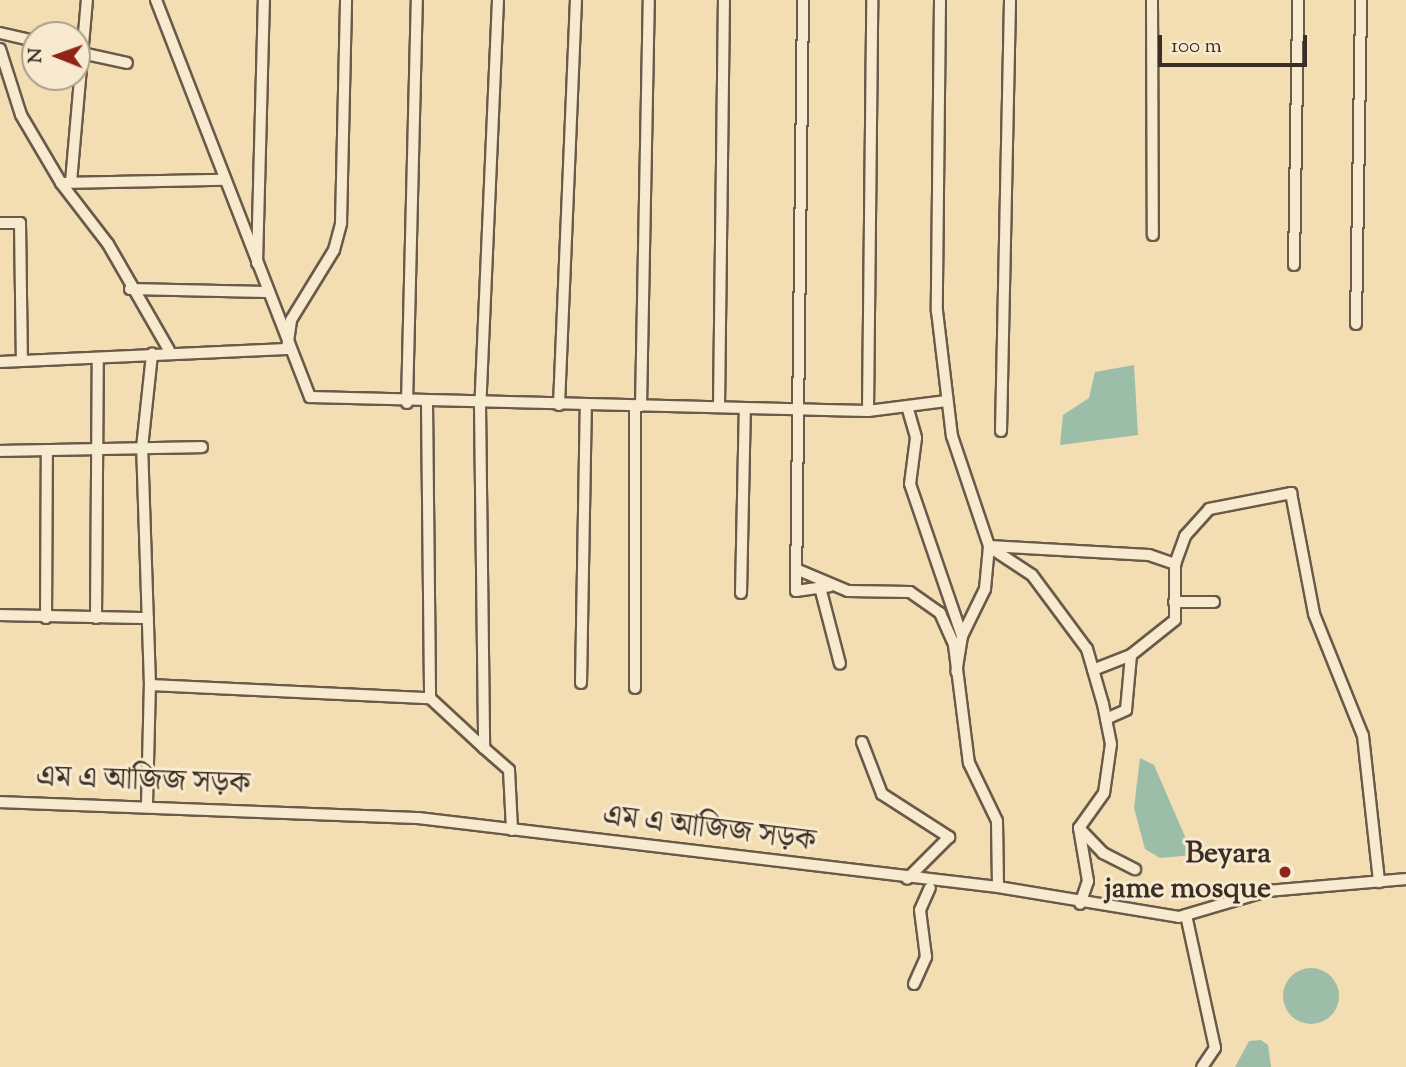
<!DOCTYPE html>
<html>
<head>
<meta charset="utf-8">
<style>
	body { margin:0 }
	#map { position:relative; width:1406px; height:1067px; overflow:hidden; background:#f3deb3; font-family:"Sorts Mill Goudy","Noto Serif Bengali",serif }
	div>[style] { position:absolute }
	.water>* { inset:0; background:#9cbda8 }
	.round { border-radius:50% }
	.roads { filter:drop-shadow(2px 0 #695a49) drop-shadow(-2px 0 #695a49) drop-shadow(0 2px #695a49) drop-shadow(0 -2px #695a49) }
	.minor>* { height:10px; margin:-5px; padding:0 5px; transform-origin:5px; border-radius:5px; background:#f7eace }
	.dots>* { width:19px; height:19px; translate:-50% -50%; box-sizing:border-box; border:4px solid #f7eace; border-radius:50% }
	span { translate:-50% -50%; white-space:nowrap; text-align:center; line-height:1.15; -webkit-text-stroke:6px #f7eace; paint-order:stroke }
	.street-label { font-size:30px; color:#3b2e26 }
	.poi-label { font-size:30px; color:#3b2e26; font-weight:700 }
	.right { translate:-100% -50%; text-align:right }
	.north { position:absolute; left:21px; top:21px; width:70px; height:70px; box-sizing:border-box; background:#f7eace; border:2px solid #ac9f8b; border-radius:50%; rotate:271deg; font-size:19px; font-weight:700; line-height:28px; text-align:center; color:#3b2e26 }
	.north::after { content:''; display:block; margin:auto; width:24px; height:32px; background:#8f2418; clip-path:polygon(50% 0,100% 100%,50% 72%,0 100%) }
	.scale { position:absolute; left:1158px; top:35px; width:149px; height:32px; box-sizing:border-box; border:4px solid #3b2e26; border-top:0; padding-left:9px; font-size:21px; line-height:24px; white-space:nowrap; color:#3b2e26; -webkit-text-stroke:5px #f7eace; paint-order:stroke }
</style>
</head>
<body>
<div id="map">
	<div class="water">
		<i style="clip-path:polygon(1134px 365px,1138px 435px,1060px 445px,1063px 415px,1089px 398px,1095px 372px)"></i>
		<i style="clip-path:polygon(1140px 758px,1154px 765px,1193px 855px,1160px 858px,1145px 849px,1134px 808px)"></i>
		<i class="round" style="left:1283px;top:968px;width:56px;height:56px"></i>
		<i style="clip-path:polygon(1261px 1040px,1268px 1045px,1271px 1067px,1235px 1067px,1249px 1041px)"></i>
	</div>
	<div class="roads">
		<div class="minor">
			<i style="left:156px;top:0;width:426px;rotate:68.8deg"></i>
			<i style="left:310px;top:397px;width:558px;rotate:1.44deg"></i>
			<i style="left:868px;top:411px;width:79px;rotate:-7.3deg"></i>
			<i style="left:498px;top:0;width:405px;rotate:92.5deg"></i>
			<i style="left:480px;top:405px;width:343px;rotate:89.3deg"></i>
			<i style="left:484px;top:748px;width:33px;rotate:41deg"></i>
			<i style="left:509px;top:770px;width:60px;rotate:87.1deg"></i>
			<i style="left:803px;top:0;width:591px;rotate:90.68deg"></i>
			<i style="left:796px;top:591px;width:34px;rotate:-8deg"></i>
			<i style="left:940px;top:0;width:311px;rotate:90.6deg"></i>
			<i style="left:937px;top:311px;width:126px;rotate:83.2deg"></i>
			<i style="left:952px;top:436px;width:116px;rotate:71.4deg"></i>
			<i style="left:989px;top:546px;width:43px;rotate:95.3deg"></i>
			<i style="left:985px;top:589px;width:52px;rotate:116.1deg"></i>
			<i style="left:962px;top:636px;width:36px;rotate:99deg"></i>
			<i style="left:1152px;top:0;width:235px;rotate:89.8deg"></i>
			<i style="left:0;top:33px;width:36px;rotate:13deg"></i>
			<i style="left:0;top:49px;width:69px;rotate:72.3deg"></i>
			<i style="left:21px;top:115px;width:79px;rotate:59.5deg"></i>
			<i style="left:61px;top:183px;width:163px;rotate:-1.1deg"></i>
			<i style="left:77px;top:52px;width:51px;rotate:12.4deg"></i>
			<i style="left:71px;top:182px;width:183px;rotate:-85deg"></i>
			<i style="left:61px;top:183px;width:77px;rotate:52.4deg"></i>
			<i style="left:108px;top:244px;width:122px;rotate:60.1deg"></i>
			<i style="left:0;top:223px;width:20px"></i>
			<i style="left:20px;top:223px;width:138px;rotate:89.2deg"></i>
			<i style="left:257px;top:263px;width:263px;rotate:-88.5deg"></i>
			<i style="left:1294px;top:265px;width:265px;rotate:-89.1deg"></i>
			<i style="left:130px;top:289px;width:136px;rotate:1.3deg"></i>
			<i style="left:1356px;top:324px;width:324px;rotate:-89.1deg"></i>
			<i style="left:0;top:362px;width:287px;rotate:-2.6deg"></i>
			<i style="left:287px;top:349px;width:29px;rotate:-82deg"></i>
			<i style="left:291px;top:320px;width:82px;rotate:-58.4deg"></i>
			<i style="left:334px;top:250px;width:28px;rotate:-75deg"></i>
			<i style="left:341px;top:223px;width:223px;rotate:-88.7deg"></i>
			<i style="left:407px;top:403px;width:403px;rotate:-88.6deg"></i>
			<i style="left:427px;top:403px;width:295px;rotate:89.4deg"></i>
			<i style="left:430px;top:698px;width:74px;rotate:42.8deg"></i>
			<i style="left:559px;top:405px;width:405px;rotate:-87.6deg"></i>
			<i style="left:641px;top:406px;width:406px;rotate:-88.9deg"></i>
			<i style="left:719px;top:406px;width:406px;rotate:-89.3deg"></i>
			<i style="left:907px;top:406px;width:33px;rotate:74deg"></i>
			<i style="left:916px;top:438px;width:46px;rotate:97.4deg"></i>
			<i style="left:910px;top:484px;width:161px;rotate:71.1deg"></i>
			<i style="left:868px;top:411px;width:411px;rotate:-89.4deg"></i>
			<i style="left:1001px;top:431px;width:431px;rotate:-88.8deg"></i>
			<i style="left:0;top:451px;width:202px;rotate:-1.1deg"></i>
			<i style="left:989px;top:546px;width:160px;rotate:3.2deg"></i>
			<i style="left:1149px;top:555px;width:28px;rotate:19deg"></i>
			<i style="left:1175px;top:564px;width:30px;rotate:-70deg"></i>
			<i style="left:1185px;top:536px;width:36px;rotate:-48deg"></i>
			<i style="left:1209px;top:509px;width:84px;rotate:-11deg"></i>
			<i style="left:1291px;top:493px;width:123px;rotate:79.2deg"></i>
			<i style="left:1314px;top:614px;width:131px;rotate:68.1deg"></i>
			<i style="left:1363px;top:736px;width:147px;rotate:83.7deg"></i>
			<i style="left:991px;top:548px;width:49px;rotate:33.4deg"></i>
			<i style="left:1032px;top:575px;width:92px;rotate:53.4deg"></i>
			<i style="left:1087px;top:649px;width:57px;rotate:73.8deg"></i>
			<i style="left:1103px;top:704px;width:41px;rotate:78.7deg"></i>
			<i style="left:1111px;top:744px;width:49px;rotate:98.1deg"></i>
			<i style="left:1104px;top:793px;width:43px;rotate:125.5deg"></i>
			<i style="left:1079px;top:828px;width:54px;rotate:80.4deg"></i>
			<i style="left:1088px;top:881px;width:24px;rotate:109deg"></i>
			<i style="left:796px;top:569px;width:56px;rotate:22.9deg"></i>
			<i style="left:848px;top:591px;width:62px;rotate:0.9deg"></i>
			<i style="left:910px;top:592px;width:37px;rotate:35deg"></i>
			<i style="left:940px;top:613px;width:35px;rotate:66deg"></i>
			<i style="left:954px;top:645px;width:119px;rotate:82.8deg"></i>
			<i style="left:969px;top:763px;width:64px;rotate:64.2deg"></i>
			<i style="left:997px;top:821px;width:66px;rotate:89.1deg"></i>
			<i style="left:821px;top:591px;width:75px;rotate:75.4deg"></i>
			<i style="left:741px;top:593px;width:185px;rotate:-88.8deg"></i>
			<i style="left:1174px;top:602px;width:40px"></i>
			<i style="left:0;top:615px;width:148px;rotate:1.2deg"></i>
			<i style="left:46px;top:618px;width:168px;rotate:-89.7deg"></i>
			<i style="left:96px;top:618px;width:260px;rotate:-89.6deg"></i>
			<i style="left:1093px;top:670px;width:41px;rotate:-21.5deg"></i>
			<i style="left:1131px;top:655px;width:56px;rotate:-38.5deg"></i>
			<i style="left:1175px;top:620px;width:56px;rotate:-90deg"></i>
			<i style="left:581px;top:683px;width:278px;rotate:-89deg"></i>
			<i style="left:150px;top:685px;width:280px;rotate:2.7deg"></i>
			<i style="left:635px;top:688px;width:282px;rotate:-90deg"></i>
			<i style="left:1106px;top:719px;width:22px;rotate:-24deg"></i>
			<i style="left:1126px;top:710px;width:55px;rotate:-84.8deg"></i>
			<i style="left:862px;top:742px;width:56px;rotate:69deg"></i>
			<i style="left:882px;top:794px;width:80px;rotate:32.7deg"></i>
			<i style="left:949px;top:837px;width:59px;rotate:135deg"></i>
			<i style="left:0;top:802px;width:418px;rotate:2.2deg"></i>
			<i style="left:418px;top:818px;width:584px;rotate:6.78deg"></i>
			<i style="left:998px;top:887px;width:183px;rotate:9.4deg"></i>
			<i style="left:1179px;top:917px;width:92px;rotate:-16.5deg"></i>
			<i style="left:1267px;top:891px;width:140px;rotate:-4.9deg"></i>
			<i style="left:147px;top:804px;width:119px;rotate:-88.6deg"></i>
			<i style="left:150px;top:685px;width:237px;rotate:-91.9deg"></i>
			<i style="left:142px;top:448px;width:95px;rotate:-83.9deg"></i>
			<i style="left:1079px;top:828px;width:35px;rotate:46deg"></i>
			<i style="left:1103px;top:853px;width:36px;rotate:27deg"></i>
			<i style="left:1186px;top:915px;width:136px;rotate:77.7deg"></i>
			<i style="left:1215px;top:1048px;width:23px;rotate:124deg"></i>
			<i style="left:914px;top:984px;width:30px;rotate:-66deg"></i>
			<i style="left:926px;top:957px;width:47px;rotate:-97.3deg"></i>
			<i style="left:920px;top:910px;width:24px;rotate:-66deg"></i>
		</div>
	</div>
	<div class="dots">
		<i style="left:1285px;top:872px;background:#8f2418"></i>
	</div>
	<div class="street-label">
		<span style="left:143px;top:782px;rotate:2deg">এম এ আজিজ সড়ক</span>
		<span style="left:709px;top:830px;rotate:7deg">এম এ আজিজ সড়ক</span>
	</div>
	<div class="poi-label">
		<span class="right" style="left:1271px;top:872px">Beyara<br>jame mosque</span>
	</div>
	<div class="north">N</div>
	<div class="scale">100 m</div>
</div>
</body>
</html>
